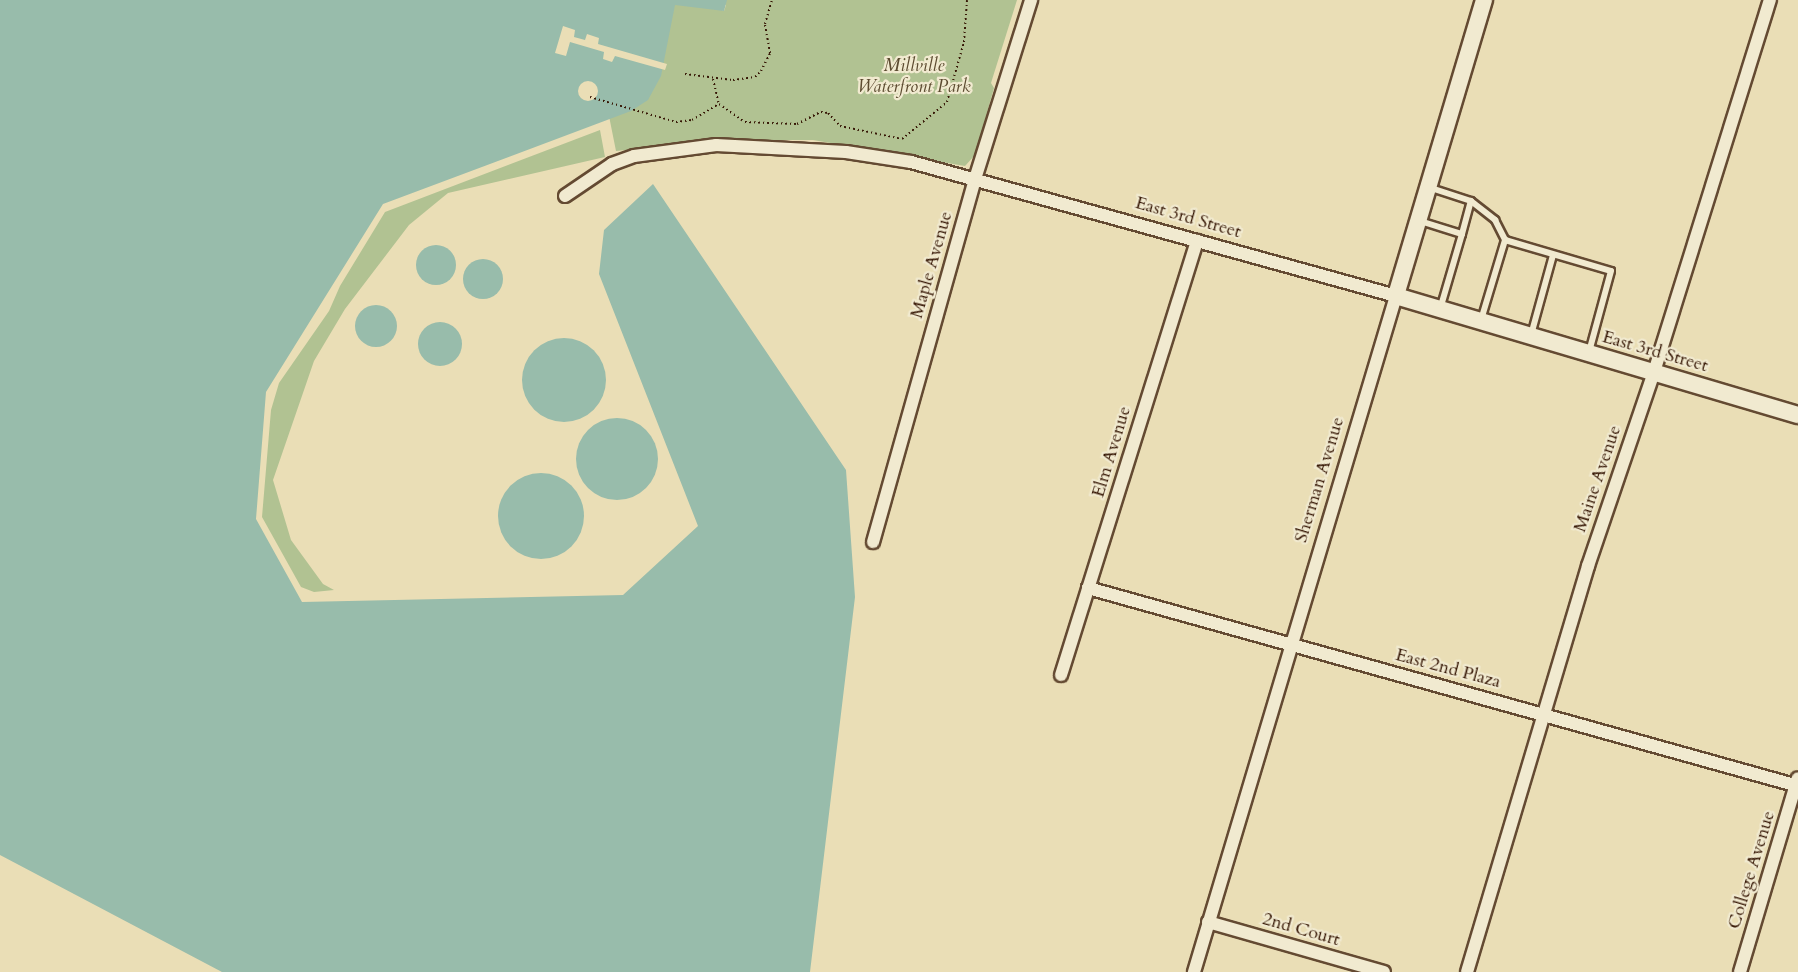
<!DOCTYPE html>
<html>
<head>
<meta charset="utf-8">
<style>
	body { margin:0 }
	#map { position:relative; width:1798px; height:972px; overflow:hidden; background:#eadeb6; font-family:Cardo,serif }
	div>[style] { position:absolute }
	.green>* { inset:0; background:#b1c292 }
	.water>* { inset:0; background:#98bcab }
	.round { border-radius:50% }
	.pier>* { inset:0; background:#eadeb6 }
	.path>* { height:2px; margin-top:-1px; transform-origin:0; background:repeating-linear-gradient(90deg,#371806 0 1.5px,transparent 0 4.5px) }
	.roads { filter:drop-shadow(2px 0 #644a32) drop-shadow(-2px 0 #644a32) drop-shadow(0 2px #644a32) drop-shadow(0 -2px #644a32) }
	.lane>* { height:6px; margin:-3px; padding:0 3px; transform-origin:3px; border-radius:3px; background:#f1ead0 }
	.street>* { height:12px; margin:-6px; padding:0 6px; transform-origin:6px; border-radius:6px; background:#f1ead0 }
	.secondary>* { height:16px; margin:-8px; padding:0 8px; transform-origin:8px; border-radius:8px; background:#f1ead0 }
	span { translate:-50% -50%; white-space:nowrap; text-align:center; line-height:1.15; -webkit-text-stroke:4.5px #f1ead0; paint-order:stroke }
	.park-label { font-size:18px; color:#5c4b30; font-style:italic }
	.street-label { font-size:18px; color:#371806 }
</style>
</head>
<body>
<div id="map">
	<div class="green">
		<i style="clip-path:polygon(698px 0,724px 11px,726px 5px,717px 0,1017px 0,991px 83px,994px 88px,975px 155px,965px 166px,813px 140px,725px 140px,616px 151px,609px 116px,463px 7px)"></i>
		<i style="clip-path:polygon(600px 130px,605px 157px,448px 193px,409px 225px,345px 309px,314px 361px,273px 480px,291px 540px,323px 584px,334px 590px,314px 592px,301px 587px,262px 517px,271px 410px,279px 383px,329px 311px,340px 286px,385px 212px)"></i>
	</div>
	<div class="water">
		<i style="clip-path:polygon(0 0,727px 0,724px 11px,675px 5px,661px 76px,648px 100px,631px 111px,383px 204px,266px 392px,256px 519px,302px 602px,623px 595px,698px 526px,599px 274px,604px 230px,653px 184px,846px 470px,855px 597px,810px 972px,222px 972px,0 855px)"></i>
		<i class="round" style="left:416px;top:245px;width:40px;height:40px"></i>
		<i class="round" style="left:463px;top:259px;width:40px;height:40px"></i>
		<i class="round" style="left:355px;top:305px;width:42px;height:42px"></i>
		<i class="round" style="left:418px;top:322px;width:44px;height:44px"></i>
		<i class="round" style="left:522px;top:338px;width:84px;height:84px"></i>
		<i class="round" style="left:576px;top:418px;width:82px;height:82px"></i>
		<i class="round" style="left:498px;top:473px;width:86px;height:86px"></i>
	</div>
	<div class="pier">
		<i style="clip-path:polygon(563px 26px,575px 30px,574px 37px,585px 40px,587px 34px,599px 38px,598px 44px,667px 64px,665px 70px,615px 56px,612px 62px,603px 59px,604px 52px,570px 42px,566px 56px,555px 53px)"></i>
		<i class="round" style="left:578px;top:81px;width:20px;height:20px"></i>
	</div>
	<div class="path">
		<i style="left:685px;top:74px;width:48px;rotate:7.1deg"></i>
		<i style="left:733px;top:80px;width:22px;rotate:-8deg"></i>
		<i style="left:755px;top:77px;width:8px;rotate:-45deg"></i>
		<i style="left:761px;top:71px;width:20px;rotate:-63deg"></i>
		<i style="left:770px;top:53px;width:29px;rotate:-100deg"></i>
		<i style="left:765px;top:24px;width:25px;rotate:-74deg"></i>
		<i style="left:713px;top:79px;width:26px;rotate:77deg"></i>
		<i style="left:719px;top:104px;width:32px;rotate:35deg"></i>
		<i style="left:745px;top:122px;width:52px;rotate:2.2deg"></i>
		<i style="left:797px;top:124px;width:27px;rotate:-27deg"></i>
		<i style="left:821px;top:112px;width:7px;rotate:8deg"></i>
		<i style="left:828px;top:113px;width:18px;rotate:47deg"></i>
		<i style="left:840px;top:126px;width:63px;rotate:11.8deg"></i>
		<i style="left:902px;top:139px;width:58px;rotate:-39.4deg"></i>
		<i style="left:947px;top:102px;width:62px;rotate:-74.2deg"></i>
		<i style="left:964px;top:42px;width:42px;rotate:-85.9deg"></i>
		<i style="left:590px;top:97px;width:90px;rotate:16.2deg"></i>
		<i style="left:676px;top:122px;width:16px;rotate:-7deg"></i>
		<i style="left:692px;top:120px;width:31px;rotate:-31deg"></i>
	</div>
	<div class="roads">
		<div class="lane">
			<i style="left:1431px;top:188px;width:42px;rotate:18deg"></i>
			<i style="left:1471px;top:201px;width:31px;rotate:38deg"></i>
			<i style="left:1495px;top:220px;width:22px;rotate:63deg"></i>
			<i style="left:1505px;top:240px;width:110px;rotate:16.3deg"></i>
			<i style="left:1611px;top:271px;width:84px;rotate:105.2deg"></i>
			<i style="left:1420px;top:221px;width:44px;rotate:17.2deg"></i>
			<i style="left:1462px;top:234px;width:78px;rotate:106.3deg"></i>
			<i style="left:1462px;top:234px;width:34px;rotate:-75deg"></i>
			<i style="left:1481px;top:320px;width:84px;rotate:-73.3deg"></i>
			<i style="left:1531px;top:335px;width:83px;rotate:-74.6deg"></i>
		</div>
		<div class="street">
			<i style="left:565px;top:196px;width:57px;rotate:-34.2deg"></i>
			<i style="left:612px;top:164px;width:23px;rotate:-20deg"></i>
			<i style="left:634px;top:156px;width:83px;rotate:-7.6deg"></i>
			<i style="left:716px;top:145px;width:130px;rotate:3.1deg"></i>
			<i style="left:846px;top:152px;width:66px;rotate:8.7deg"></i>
			<i style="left:911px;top:162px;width:503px;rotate:15.44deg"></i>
			<i style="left:1396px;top:296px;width:706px;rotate:106.64deg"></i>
			<i style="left:873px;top:542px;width:377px;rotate:-74.3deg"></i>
			<i style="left:975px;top:179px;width:188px;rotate:-72.6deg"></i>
			<i style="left:1088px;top:588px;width:737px;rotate:15.58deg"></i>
			<i style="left:1061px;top:675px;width:455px;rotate:-72.6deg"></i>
			<i style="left:1208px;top:922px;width:183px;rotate:15.9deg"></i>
			<i style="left:1467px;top:972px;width:424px;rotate:-73.4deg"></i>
			<i style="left:1588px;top:566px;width:205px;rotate:-71.2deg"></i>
			<i style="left:1654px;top:372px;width:390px;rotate:-72.7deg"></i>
			<i style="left:1740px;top:972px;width:202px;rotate:-73.4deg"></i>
		</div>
		<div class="secondary">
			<i style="left:1484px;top:0;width:309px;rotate:106.6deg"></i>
			<i style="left:1396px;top:296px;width:419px;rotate:16.5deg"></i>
		</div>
	</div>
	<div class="park-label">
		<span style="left:914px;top:77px">Millville<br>Waterfront Park</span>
	</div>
	<div class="street-label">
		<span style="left:1188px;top:218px;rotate:16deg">East 3rd Street</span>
		<span style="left:932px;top:265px;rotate:-74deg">Maple Avenue</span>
		<span style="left:1655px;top:352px;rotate:16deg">East 3rd Street</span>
		<span style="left:1112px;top:452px;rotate:-73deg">Elm Avenue</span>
		<span style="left:1598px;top:479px;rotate:-71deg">Maine Avenue</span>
		<span style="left:1320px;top:480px;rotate:-73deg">Sherman Avenue</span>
		<span style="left:1448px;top:669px;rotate:15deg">East 2nd Plaza</span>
		<span style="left:1752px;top:870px;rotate:-73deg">College Avenue</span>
		<span style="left:1301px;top:930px;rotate:16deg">2nd Court</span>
	</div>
</div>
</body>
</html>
